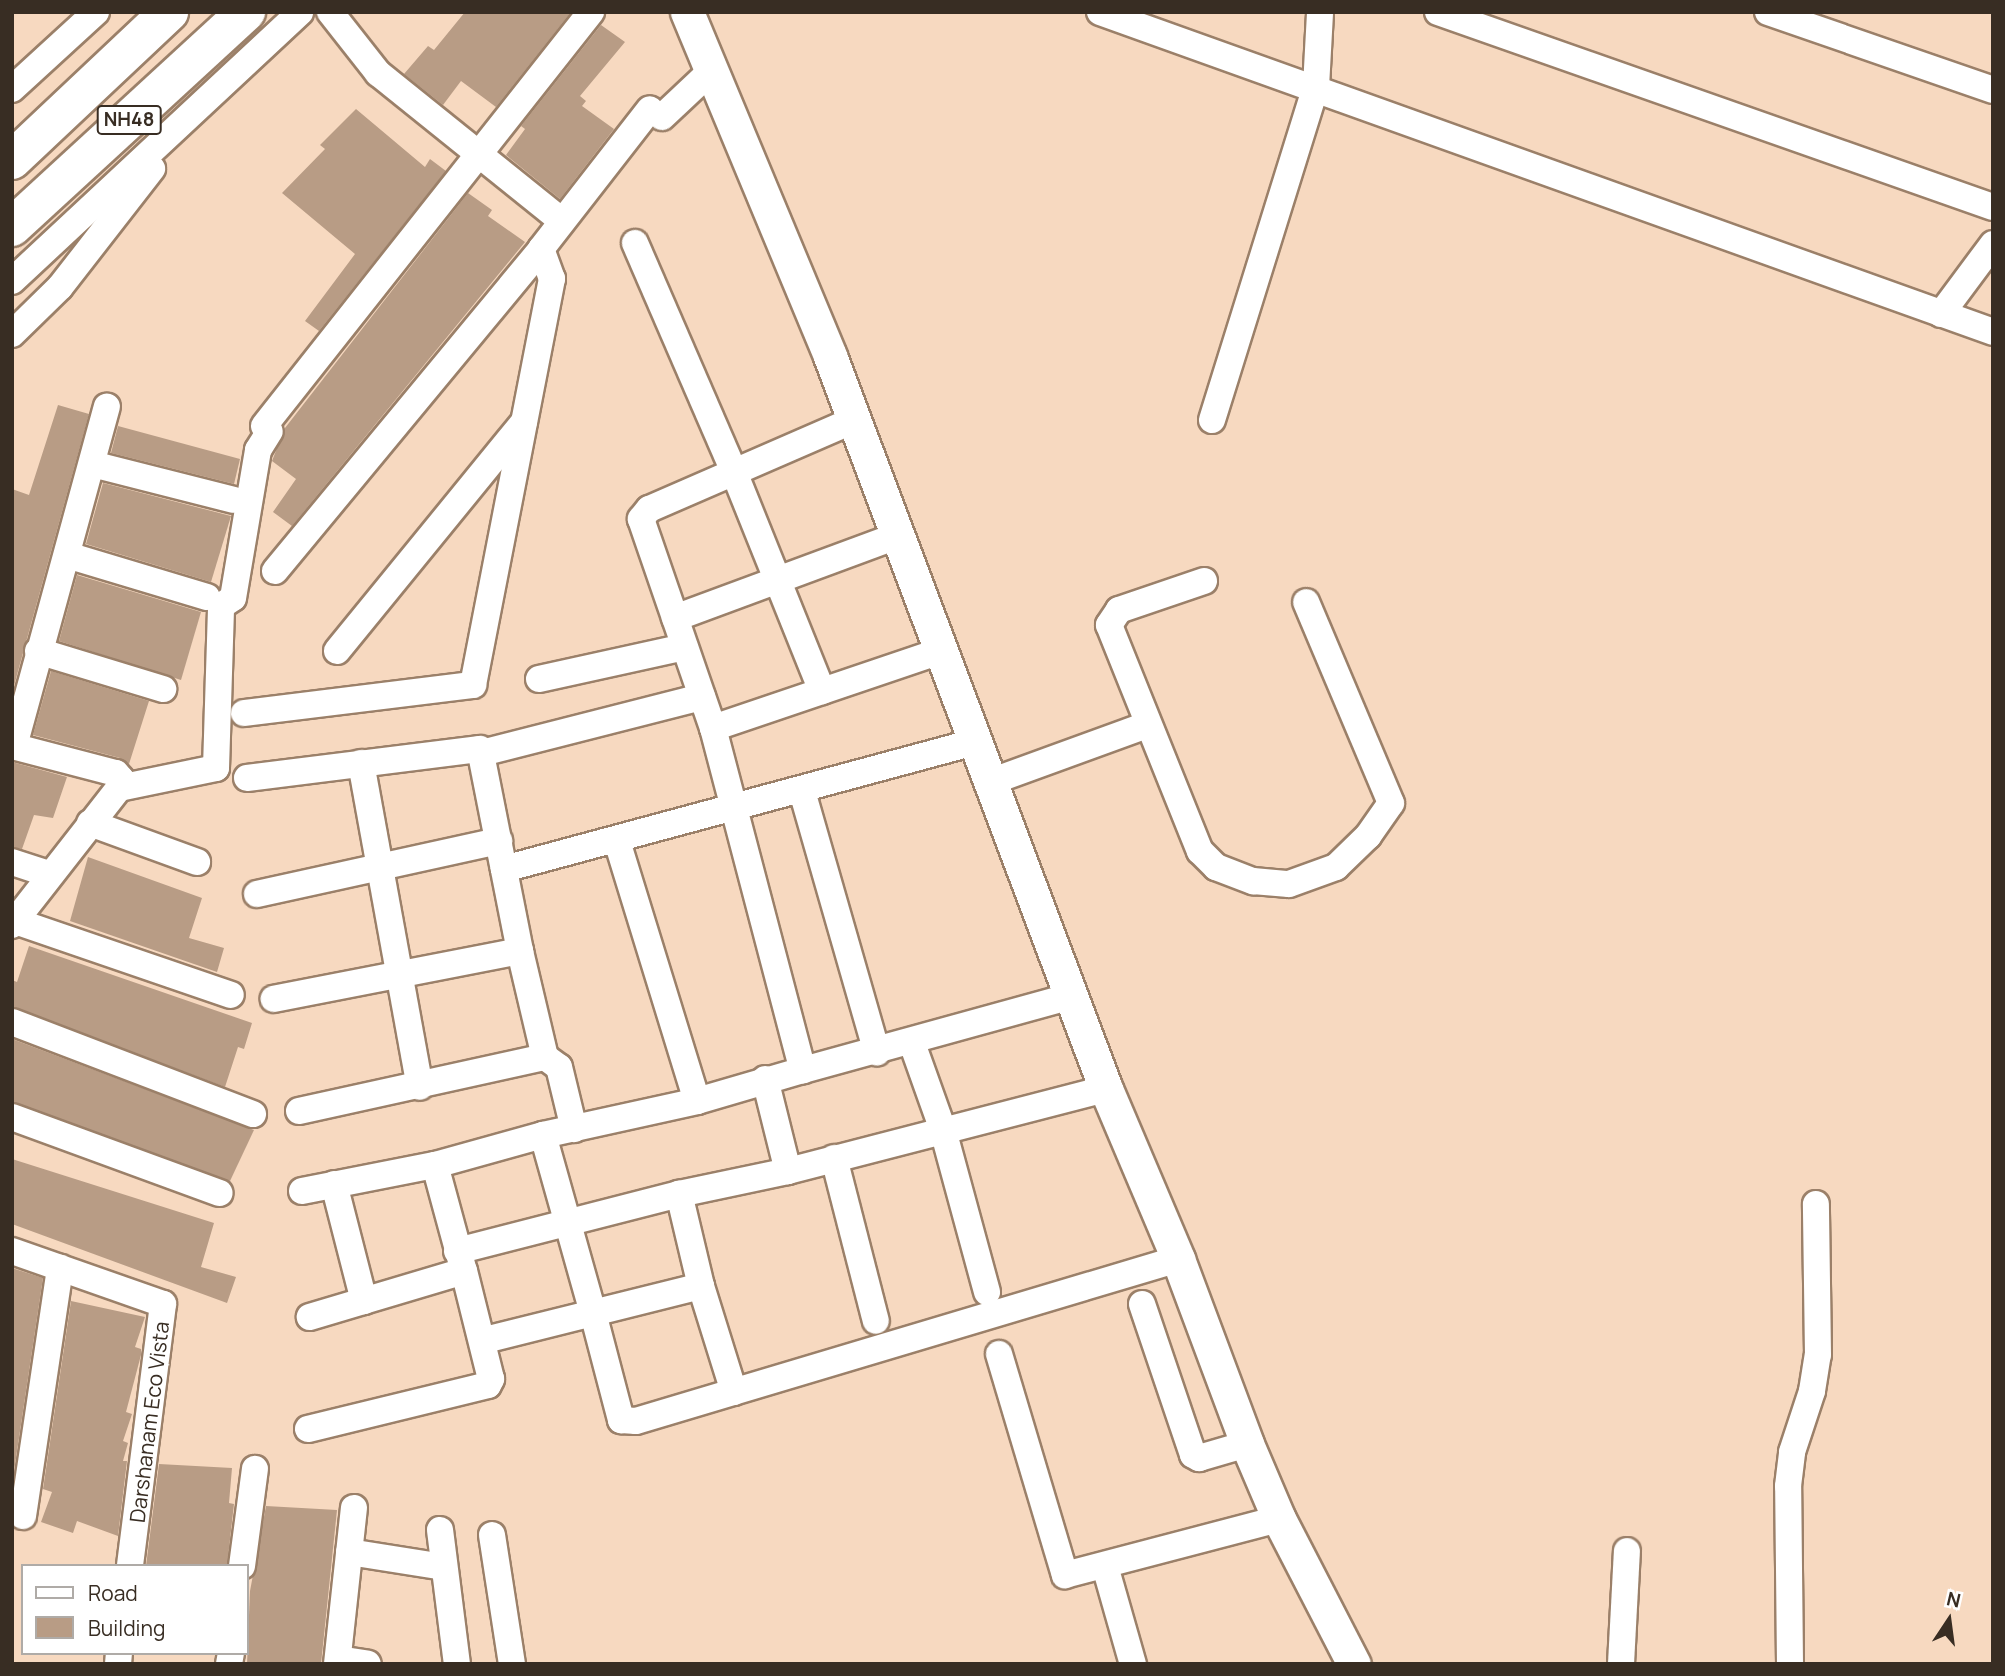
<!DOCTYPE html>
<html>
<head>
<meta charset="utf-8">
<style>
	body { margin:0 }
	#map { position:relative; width:2005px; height:1676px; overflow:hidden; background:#f7d9c0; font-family:Manrope,sans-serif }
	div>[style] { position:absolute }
	.building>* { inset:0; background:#b89c85 }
	.roads { filter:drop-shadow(2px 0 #9b8069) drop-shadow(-2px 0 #9b8069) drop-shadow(0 2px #9b8069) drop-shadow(0 -2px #9b8069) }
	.minor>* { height:26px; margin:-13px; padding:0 13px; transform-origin:13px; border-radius:13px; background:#fff }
	.major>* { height:33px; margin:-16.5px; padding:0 16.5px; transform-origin:16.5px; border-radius:16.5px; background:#fff }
	.highway>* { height:38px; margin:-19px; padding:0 19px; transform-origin:19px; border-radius:19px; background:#fff }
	span { translate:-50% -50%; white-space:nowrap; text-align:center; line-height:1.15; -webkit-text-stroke:5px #fff; paint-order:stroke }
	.shield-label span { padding:2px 5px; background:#fff; border:2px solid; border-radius:5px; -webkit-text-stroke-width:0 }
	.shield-label { font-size:19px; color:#382d23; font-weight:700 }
	.street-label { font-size:21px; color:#382d23 }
	.frame { position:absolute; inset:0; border:14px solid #382d23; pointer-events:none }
	.legend { position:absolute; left:21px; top:1564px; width:228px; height:91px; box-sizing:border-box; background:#fff; border:2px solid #afaba7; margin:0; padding:9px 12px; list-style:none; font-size:21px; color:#382d23 }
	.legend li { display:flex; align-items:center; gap:14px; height:35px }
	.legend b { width:35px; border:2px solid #afaba7 }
	.north { position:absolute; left:1914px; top:1585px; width:70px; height:70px; -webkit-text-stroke:5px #fff; paint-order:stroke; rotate:13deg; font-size:19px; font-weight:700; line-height:28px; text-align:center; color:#382d23 }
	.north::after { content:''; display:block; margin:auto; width:24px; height:32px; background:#382d23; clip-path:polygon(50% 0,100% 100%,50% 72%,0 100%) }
</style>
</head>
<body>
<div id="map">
	<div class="building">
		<i style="clip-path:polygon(465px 12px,571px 12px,496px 107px,461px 81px,443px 105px,404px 74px,428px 46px,434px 50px)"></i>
		<i style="clip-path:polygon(601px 25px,625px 42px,580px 96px,586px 101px,582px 106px,614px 129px,560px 199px,506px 155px,525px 129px,521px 126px)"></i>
		<i style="clip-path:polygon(356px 109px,425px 167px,430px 159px,446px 171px,319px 331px,305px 321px,355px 254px,282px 193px,325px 149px,320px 145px)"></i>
		<i style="clip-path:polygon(468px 193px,492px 210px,488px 216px,525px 242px,292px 526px,273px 512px,296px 479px,272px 461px,285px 428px)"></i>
		<i style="clip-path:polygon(58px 405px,89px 414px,12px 693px,12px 489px,29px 495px)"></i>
		<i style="clip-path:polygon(118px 426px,240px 459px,234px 484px,111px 453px)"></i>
		<i style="clip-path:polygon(103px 483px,231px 516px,211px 582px,86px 544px)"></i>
		<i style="clip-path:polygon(77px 575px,201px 612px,181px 680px,59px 641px)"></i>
		<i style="clip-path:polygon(51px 671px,149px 701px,129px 764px,120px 758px,33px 735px)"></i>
		<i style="clip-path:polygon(12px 762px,67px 777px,53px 818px,34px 815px,22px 849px,12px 847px)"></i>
		<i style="clip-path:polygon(88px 857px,202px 898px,189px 938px,224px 948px,217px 972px,70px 921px)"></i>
		<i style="clip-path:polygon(29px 946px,252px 1023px,244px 1049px,238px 1047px,225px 1087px,12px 1007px,12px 980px,17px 982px)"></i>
		<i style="clip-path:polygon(12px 1039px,254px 1130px,230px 1181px,12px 1102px)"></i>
		<i style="clip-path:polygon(12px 1159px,214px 1223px,201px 1267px,236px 1277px,227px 1303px,12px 1224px)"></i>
		<i style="clip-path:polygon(12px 1268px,43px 1278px,13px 1478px,12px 1478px)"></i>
		<i style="clip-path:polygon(71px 1301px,145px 1317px,135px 1347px,141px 1349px,141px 1355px,126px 1412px,132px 1414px,123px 1441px,128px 1443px,123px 1461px,127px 1461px,118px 1536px,77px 1521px,73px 1533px,41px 1522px,52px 1492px,43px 1489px)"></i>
		<i style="clip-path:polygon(159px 1464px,232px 1468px,229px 1503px,234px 1504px,227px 1566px,146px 1566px)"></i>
		<i style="clip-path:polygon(266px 1506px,337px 1510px,321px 1664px,247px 1664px,250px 1591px)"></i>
	</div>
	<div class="roads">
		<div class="minor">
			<i style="left:330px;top:12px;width:78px;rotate:51.8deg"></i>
			<i style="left:378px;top:73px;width:236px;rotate:38.8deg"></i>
			<i style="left:1100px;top:12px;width:949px;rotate:19.71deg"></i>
			<i style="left:1438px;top:12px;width:588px;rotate:19.36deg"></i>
			<i style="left:1768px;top:12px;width:238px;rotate:19.1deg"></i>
			<i style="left:12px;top:89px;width:114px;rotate:-42.5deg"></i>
			<i style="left:662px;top:117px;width:67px;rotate:-43.2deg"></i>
			<i style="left:635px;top:243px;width:249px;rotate:66.6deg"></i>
			<i style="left:734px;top:472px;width:236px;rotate:68.1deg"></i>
			<i style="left:12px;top:281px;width:394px;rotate:-43deg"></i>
			<i style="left:1941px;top:314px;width:87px;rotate:-53.4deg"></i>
			<i style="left:12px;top:334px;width:67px;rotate:-44.4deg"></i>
			<i style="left:60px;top:287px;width:150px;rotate:-52.1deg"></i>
			<i style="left:854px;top:420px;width:223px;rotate:156.5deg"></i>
			<i style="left:649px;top:509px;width:13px;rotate:129deg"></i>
			<i style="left:641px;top:519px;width:221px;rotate:71deg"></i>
			<i style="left:713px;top:728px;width:354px;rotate:75.3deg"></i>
			<i style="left:803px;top:1070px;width:278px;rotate:-15.4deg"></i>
			<i style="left:1212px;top:420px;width:349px;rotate:-72.7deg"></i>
			<i style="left:1316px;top:87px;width:75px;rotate:-86.9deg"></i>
			<i style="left:264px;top:426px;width:528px;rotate:-51.7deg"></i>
			<i style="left:92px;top:464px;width:146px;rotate:14.2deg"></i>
			<i style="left:67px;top:555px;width:146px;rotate:16.7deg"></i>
			<i style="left:275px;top:571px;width:418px;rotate:-50.4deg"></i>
			<i style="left:541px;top:249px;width:177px;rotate:-52.1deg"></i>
			<i style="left:1204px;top:581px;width:90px;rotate:161.2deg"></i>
			<i style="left:1119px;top:610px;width:18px;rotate:124deg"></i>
			<i style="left:1109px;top:625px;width:244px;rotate:68.1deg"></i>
			<i style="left:1200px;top:851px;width:23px;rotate:45deg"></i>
			<i style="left:1216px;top:867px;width:40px;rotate:21deg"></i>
			<i style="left:1253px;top:881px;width:36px;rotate:5deg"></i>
			<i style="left:1289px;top:884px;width:50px;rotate:-19.9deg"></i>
			<i style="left:1336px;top:867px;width:45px;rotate:-44.1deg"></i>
			<i style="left:1368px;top:836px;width:40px;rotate:-55.1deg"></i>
			<i style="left:1391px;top:803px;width:218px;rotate:-112.9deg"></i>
			<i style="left:675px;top:618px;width:237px;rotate:-20.3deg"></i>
			<i style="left:38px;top:651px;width:131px;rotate:16.9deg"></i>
			<i style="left:337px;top:651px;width:296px;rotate:-50.8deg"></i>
			<i style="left:539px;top:679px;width:149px;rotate:-12.4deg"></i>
			<i style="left:244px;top:713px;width:231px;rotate:-7deg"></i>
			<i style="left:473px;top:685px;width:414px;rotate:-79deg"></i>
			<i style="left:552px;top:279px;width:32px;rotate:-110deg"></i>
			<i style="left:713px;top:728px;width:241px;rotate:-18.7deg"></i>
			<i style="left:12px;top:746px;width:107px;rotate:14.6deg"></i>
			<i style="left:116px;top:773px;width:8px;rotate:50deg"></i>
			<i style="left:121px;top:779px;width:9px;rotate:103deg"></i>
			<i style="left:119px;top:788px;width:174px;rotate:128deg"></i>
			<i style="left:14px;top:746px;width:352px;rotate:-74.7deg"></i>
			<i style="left:482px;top:753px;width:227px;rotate:-14.3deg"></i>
			<i style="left:361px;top:763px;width:329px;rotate:79.7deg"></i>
			<i style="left:247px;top:778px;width:235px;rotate:-7.1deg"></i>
			<i style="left:480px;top:749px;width:206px;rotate:78.8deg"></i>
			<i style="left:520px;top:951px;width:251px;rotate:169deg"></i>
			<i style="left:990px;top:782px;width:167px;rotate:-20deg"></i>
			<i style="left:119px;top:788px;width:99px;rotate:-11.7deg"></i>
			<i style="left:216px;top:768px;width:162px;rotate:-88.2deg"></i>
			<i style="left:221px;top:606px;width:14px;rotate:-34deg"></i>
			<i style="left:233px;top:598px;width:150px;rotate:-80.4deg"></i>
			<i style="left:258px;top:450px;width:22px;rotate:-58deg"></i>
			<i style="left:802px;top:791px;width:272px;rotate:74deg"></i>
			<i style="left:90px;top:823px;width:114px;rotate:20deg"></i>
			<i style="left:617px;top:841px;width:272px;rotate:72.9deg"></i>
			<i style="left:697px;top:1101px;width:110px;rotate:-16.3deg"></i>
			<i style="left:12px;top:862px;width:39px;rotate:18deg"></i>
			<i style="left:504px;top:869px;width:487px;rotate:-15.1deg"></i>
			<i style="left:257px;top:894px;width:248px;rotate:-12.4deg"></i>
			<i style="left:15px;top:921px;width:228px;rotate:18.9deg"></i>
			<i style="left:12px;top:1022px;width:258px;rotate:20.9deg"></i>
			<i style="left:912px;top:1043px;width:92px;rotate:70.4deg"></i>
			<i style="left:943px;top:1130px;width:168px;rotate:74.8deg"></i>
			<i style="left:545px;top:1057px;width:17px;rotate:36deg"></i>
			<i style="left:559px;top:1067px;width:64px;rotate:76.4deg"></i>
			<i style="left:765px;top:1079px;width:95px;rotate:76deg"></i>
			<i style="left:788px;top:1171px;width:328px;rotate:-14.5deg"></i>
			<i style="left:299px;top:1111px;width:252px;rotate:-12.4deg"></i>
			<i style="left:545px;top:1057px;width:109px;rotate:-103.3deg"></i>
			<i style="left:12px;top:1117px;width:221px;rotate:20.1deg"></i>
			<i style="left:543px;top:1135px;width:158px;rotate:-12.4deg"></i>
			<i style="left:834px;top:1158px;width:168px;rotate:75.6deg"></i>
			<i style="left:435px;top:1165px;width:107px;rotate:74.8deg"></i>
			<i style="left:334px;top:1184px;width:121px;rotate:75.6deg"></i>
			<i style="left:302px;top:1191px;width:136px;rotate:-11.1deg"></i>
			<i style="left:435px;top:1165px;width:112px;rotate:-15.5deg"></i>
			<i style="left:543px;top:1135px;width:185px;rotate:74.3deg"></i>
			<i style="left:593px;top:1313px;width:111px;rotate:166deg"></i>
			<i style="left:12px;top:1251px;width:160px;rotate:19.3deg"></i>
			<i style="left:163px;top:1304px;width:264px;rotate:97.2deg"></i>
			<i style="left:457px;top:1251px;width:229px;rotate:-14.4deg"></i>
			<i style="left:701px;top:1286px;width:111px;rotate:166deg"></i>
			<i style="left:593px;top:1313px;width:111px;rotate:75.3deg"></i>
			<i style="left:621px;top:1420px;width:15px;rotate:4deg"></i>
			<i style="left:636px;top:1421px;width:566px;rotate:-16.64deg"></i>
			<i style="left:1142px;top:1304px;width:159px;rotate:71.3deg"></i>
			<i style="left:1193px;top:1455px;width:7px;rotate:27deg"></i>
			<i style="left:1199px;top:1458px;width:50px;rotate:-16.3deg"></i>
			<i style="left:999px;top:1354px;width:231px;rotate:73.4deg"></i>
			<i style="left:1065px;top:1575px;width:221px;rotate:-14.7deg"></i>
			<i style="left:734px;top:1392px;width:111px;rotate:-107.3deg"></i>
			<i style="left:701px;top:1286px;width:95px;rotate:-103.4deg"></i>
			<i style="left:679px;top:1194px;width:111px;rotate:-11.9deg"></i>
			<i style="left:308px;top:1429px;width:185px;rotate:-13.7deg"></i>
			<i style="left:488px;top:1385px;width:7px;rotate:-63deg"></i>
			<i style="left:491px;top:1379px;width:111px;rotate:-104deg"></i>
			<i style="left:464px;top:1271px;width:161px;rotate:163.4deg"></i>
			<i style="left:23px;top:1516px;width:251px;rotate:-81.5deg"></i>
			<i style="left:440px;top:1530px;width:135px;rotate:82.8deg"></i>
			<i style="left:492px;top:1535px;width:131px;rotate:81.2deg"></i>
			<i style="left:349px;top:1552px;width:96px;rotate:9deg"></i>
			<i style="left:242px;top:1566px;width:98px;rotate:-82.4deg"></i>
			<i style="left:1105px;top:1566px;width:102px;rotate:74.1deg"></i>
			<i style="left:338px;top:1659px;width:30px;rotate:9deg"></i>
			<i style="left:118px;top:1664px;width:11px;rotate:-85deg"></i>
			<i style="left:229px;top:1664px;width:11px;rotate:-80deg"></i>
			<i style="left:337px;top:1664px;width:157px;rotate:-83.8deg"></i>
			<i style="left:1621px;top:1664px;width:113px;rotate:-87deg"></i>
			<i style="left:1790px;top:1664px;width:178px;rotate:-90.6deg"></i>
			<i style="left:1788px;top:1486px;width:34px;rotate:-83deg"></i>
			<i style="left:1792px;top:1452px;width:64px;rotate:-71.8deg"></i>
			<i style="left:1812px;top:1391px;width:36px;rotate:-81deg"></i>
			<i style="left:1818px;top:1355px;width:151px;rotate:-90.8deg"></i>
		</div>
		<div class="major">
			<i style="left:687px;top:12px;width:373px;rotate:67.4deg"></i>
			<i style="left:830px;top:356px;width:783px;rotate:69.37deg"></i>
			<i style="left:1106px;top:1089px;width:185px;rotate:67deg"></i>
			<i style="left:1178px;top:1259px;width:197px;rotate:69.5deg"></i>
			<i style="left:1247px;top:1444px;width:82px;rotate:66.9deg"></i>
			<i style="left:1279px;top:1519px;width:163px;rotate:62.7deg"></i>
		</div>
		<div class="highway">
			<i style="left:12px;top:160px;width:216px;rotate:-43.3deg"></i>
			<i style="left:12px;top:227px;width:318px;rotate:-42.6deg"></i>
		</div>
	</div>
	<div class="shield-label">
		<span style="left:129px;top:120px">NH48</span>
	</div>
	<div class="street-label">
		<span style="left:149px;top:1422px;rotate:-83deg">Darshanam Eco Vista</span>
	</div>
	<div class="frame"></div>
	<ul class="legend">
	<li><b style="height:9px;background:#fff"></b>Road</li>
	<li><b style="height:19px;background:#b89c85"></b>Building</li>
	</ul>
	<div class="north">N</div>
</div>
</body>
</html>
